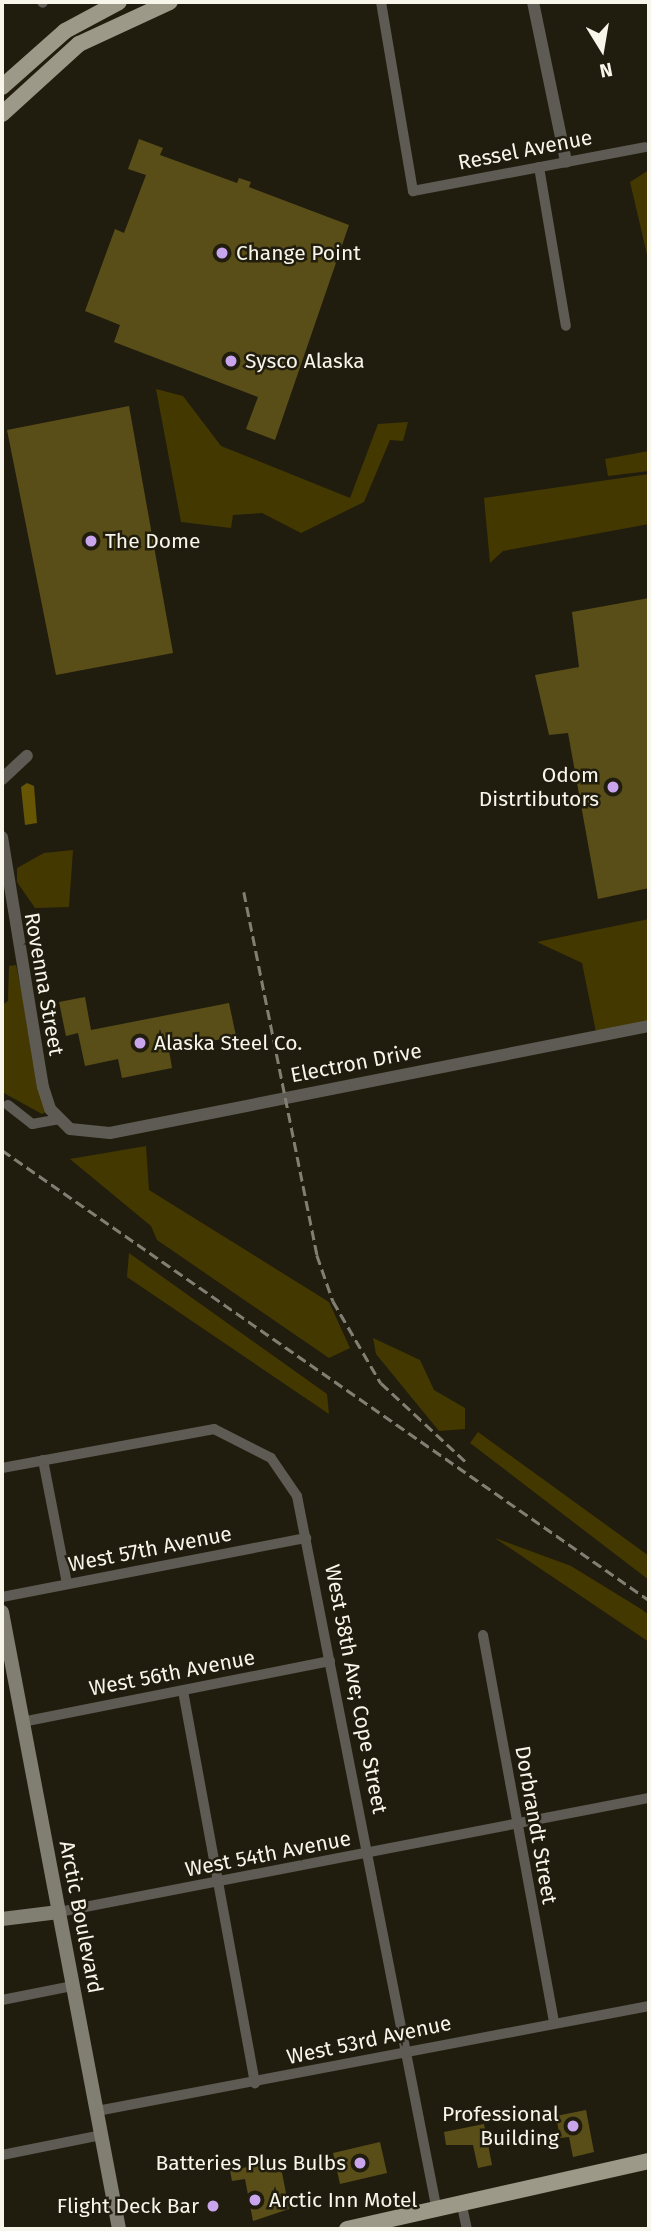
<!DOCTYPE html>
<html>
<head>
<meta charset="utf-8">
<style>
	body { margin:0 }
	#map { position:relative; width:651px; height:2231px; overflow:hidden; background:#211d0e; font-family:"Fira Sans",sans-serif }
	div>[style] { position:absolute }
	.green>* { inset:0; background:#443801 }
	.water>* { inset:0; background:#665604 }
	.building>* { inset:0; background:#5a4e18 }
	.minor>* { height:10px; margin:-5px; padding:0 5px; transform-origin:5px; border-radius:5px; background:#5d5b53 }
	.tertiary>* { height:12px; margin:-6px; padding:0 6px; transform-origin:6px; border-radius:6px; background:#5d5b53 }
	.secondary>* { height:14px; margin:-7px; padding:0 7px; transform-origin:7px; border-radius:7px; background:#817e72 }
	.primary>* { height:16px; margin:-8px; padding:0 8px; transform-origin:8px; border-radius:8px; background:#9d9989 }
	.rail>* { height:2.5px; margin-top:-1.25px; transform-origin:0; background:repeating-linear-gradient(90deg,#827f72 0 10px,transparent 0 15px) }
	.dots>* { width:19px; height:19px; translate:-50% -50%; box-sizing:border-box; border:4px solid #211d0e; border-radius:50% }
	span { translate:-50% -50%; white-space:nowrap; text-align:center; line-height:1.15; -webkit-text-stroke:5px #211d0e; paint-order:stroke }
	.street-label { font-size:21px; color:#f8f5eb }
	.poi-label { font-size:21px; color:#f8f5eb }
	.left { translate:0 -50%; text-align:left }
	.right { translate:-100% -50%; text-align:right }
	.frame { position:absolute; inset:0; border:4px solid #f8f5eb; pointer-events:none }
	.north { position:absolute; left:567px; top:14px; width:70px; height:70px; -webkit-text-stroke:5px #211d0e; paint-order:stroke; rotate:169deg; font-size:19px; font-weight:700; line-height:28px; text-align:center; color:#f8f5eb }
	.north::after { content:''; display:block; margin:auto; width:24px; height:32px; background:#f8f5eb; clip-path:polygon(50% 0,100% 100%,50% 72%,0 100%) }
</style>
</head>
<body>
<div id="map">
	<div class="green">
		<i style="clip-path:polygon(649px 170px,649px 263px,630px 182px)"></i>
		<i style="clip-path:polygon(156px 389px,183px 396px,221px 446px,350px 498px,378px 424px,408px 422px,403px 441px,390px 440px,364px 502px,301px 533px,262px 513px,233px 515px,231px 528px,181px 522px)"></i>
		<i style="clip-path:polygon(649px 451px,649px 471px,608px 476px,605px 459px)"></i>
		<i style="clip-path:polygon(649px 474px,649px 524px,503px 551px,490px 563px,484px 498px)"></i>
		<i style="clip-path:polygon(73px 850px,69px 907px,35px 908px,17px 882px,17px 868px,44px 853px)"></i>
		<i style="clip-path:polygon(649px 919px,649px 1022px,596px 1032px,582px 963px,537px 942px)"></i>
		<i style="clip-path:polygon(16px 965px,47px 1111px,42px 1114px,2px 1092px,2px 1005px,8px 1001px,9px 966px)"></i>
		<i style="clip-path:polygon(146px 1146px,149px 1190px,329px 1302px,350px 1348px,329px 1358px,157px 1240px,151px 1226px,70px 1159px)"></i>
		<i style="clip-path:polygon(129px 1253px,327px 1394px,329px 1414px,127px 1277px)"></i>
		<i style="clip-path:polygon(373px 1338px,420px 1360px,434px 1390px,465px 1408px,465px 1429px,439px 1431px,376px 1354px)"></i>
		<i style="clip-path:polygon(478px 1432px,649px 1556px,649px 1580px,470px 1443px)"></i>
		<i style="clip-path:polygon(495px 1538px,571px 1566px,641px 1609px,649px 1615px,649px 1642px)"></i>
	</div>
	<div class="water">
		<i style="clip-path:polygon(27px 783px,34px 786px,37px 823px,25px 825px,21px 787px)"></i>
	</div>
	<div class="building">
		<i style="clip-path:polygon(139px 139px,163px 148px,160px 155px,237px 183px,239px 178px,251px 182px,249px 187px,349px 225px,275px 440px,246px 429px,258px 397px,114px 342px,120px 325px,85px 311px,115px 229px,124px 233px,146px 175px,128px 169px)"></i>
		<i style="clip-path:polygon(129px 406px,173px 653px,56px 675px,7px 430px)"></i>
		<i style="clip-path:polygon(649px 598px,649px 888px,598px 899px,568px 733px,549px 735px,535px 675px,579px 667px,572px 612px)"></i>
		<i style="clip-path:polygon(85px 997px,91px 1030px,229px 1003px,236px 1036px,169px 1050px,172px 1068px,122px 1078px,118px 1059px,85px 1066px,78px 1033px,66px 1036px,59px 1002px)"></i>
		<i style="clip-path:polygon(586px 2110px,594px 2152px,573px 2157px,569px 2137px,560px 2138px,556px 2116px)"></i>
		<i style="clip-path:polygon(484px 2124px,492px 2165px,478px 2168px,473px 2145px,446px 2145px,444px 2132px)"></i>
		<i style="clip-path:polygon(380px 2142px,387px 2173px,340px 2184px,333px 2153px)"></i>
		<i style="clip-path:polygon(280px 2162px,289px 2209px,253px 2221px,245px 2179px,232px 2181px,230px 2170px)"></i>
	</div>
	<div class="minor">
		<i style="left:42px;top:2px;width:1px;rotate:45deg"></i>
		<i style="left:381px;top:2px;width:192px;rotate:80.4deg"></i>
		<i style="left:413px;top:191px;width:236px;rotate:-10.7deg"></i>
		<i style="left:539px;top:167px;width:161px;rotate:80.4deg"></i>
		<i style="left:8px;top:1105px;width:31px;rotate:38deg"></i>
		<i style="left:32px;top:1124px;width:28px;rotate:-10deg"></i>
		<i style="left:43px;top:1460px;width:126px;rotate:79deg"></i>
		<i style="left:2px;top:1468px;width:216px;rotate:-10.4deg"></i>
		<i style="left:214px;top:1429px;width:64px;rotate:27deg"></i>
		<i style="left:271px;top:1458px;width:46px;rotate:55.6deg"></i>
		<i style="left:297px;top:1496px;width:729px;rotate:78.92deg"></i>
		<i style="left:2px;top:1597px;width:310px;rotate:-11deg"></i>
		<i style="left:483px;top:1635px;width:393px;rotate:79.6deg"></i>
		<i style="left:183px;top:1691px;width:399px;rotate:79.6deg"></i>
		<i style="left:22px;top:1722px;width:314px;rotate:-11.2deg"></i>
		<i style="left:59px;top:1912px;width:601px;rotate:-10.94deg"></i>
		<i style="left:2px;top:2000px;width:71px;rotate:-11.3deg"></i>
		<i style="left:97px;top:2111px;width:562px;rotate:-10.77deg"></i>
		<i style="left:2px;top:2155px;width:101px;rotate:-11.4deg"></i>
		<i style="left:462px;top:2206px;width:24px;rotate:78deg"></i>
	</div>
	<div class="tertiary">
		<i style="left:533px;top:2px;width:163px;rotate:78.3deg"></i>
		<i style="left:2px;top:779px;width:34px;rotate:-43deg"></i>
		<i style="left:2px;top:837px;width:253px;rotate:80.7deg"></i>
		<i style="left:43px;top:1087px;width:23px;rotate:72deg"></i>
		<i style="left:50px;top:1109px;width:28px;rotate:45deg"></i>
		<i style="left:70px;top:1129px;width:40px;rotate:5.7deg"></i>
		<i style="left:110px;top:1133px;width:550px;rotate:-11.23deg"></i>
	</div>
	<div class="secondary">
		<i style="left:2px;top:1612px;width:628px;rotate:79.26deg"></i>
		<i style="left:2px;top:1919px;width:57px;rotate:-7deg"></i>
	</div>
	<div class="primary">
		<i style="left:2px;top:87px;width:84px;rotate:-41.6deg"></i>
		<i style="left:65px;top:31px;width:61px;rotate:-28.2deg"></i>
		<i style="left:2px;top:114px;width:104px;rotate:-42.3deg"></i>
		<i style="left:79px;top:44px;width:100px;rotate:-24.8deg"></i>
		<i style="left:347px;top:2229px;width:310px;rotate:-12.7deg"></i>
	</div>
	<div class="rail">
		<i style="left:244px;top:892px;width:370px;rotate:78.6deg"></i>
		<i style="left:317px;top:1255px;width:49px;rotate:70.8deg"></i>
		<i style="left:333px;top:1301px;width:95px;rotate:59.7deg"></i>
		<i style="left:381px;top:1383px;width:115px;rotate:42.9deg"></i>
		<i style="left:2px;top:1150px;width:788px;rotate:34.82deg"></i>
	</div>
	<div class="dots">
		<i style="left:222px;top:253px;background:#c9a5ee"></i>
		<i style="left:231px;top:361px;background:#c9a5ee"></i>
		<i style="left:91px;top:541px;background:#c9a5ee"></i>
		<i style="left:613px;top:787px;background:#c9a5ee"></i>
		<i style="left:140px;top:1043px;background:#c9a5ee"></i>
		<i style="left:573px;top:2126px;background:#c9a5ee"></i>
		<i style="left:360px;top:2163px;background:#c9a5ee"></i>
		<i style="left:255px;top:2200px;background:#c9a5ee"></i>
		<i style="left:213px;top:2206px;background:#c9a5ee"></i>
	</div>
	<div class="street-label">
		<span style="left:525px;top:150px;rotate:-11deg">Ressel Avenue</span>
		<span style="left:44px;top:984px;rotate:80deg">Rovenna Street</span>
		<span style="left:356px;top:1063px;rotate:-11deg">Electron Drive</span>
		<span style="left:150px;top:1549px;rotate:-11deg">West 57th Avenue</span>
		<span style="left:172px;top:1673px;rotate:-11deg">West 56th Avenue</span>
		<span style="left:356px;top:1689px;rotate:79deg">West 58th Ave; Cope Street</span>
		<span style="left:536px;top:1825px;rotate:80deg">Dorbrandt Street</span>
		<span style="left:268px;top:1854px;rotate:-11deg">West 54th Avenue</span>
		<span style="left:81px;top:1917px;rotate:79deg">Arctic Boulevard</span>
		<span style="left:369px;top:2040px;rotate:-12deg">West 53rd Avenue</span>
	</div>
	<div class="poi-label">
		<span class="left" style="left:236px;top:253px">Change Point</span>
		<span class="left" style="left:245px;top:361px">Sysco Alaska</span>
		<span class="left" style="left:105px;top:541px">The Dome</span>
		<span class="right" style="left:599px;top:787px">Odom<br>Distrtibutors</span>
		<span class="left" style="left:154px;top:1043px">Alaska Steel Co.</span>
		<span class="right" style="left:559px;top:2126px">Professional<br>Building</span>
		<span class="right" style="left:346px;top:2163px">Batteries Plus Bulbs</span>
		<span class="left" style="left:269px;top:2200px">Arctic Inn Motel</span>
		<span class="right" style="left:199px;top:2206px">Flight Deck Bar</span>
	</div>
	<div class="frame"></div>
	<div class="north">N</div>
</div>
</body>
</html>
